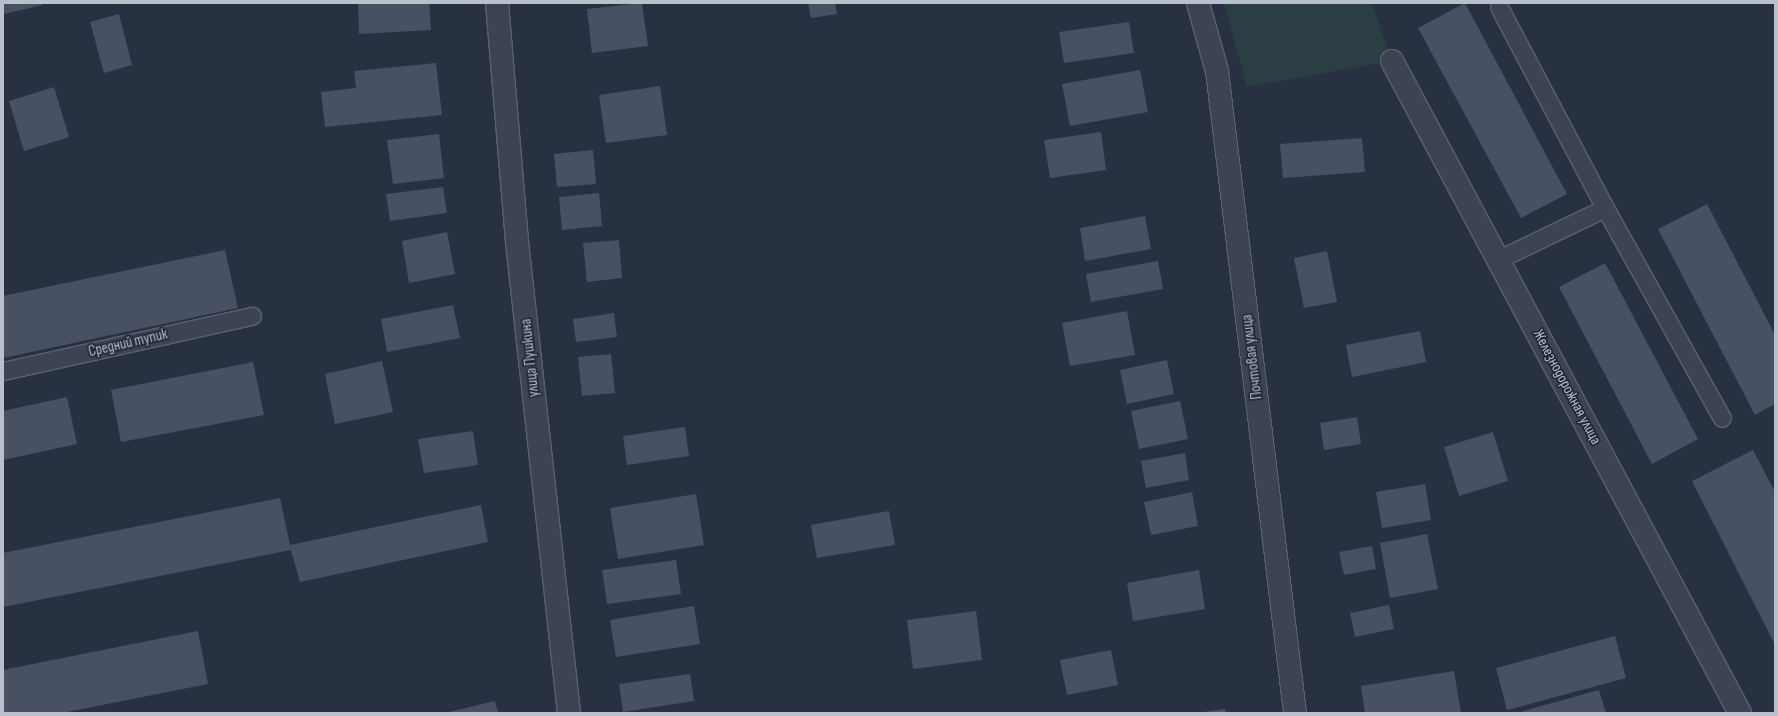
<!DOCTYPE html>
<html>
<head>
<meta charset="utf-8">
<style>
	body { margin:0 }
	#map { position:relative; width:1778px; height:716px; overflow:hidden; background:#283142; font-family:"Sofia Sans Condensed",sans-serif }
	div>[style] { position:absolute }
	.green>* { inset:0; background:#2a3e43 }
	.building>* { inset:0; background:#485164 }
	.roads { filter:drop-shadow(1px 0 #5b6170) drop-shadow(-1px 0 #5b6170) drop-shadow(0 1px #5b6170) drop-shadow(0 -1px #5b6170) }
	.service>* { height:17px; margin:-8.5px; padding:0 8.5px; transform-origin:8.5px; border-radius:8.5px; background:#3d4352 }
	.minor>* { height:22px; margin:-11px; padding:0 11px; transform-origin:11px; border-radius:11px; background:#3d4352 }
	span { translate:-50% -50%; white-space:nowrap; text-align:center; line-height:1.15; -webkit-text-stroke:3.5px #212838; paint-order:stroke }
	.street-label { font-size:15px; color:#babfcc }
	.frame { position:absolute; inset:0; border:4px solid #babfcc; pointer-events:none }
</style>
</head>
<body>
<div id="map">
	<div class="green">
		<i style="clip-path:polygon(1224px 3px,1372px 3px,1392px 61px,1247px 87px)"></i>
	</div>
	<div class="building">
		<i style="clip-path:polygon(3px 3px,42px 3px,42px 5px,4px 14px)"></i>
		<i style="clip-path:polygon(429px 3px,431px 30px,359px 34px,358px 4px)"></i>
		<i style="clip-path:polygon(642px 3px,648px 46px,592px 53px,587px 9px)"></i>
		<i style="clip-path:polygon(808px 3px,835px 3px,837px 14px,811px 18px)"></i>
		<i style="clip-path:polygon(1465px 3px,1567px 194px,1521px 218px,1418px 28px)"></i>
		<i style="clip-path:polygon(119px 14px,132px 65px,104px 73px,90px 22px)"></i>
		<i style="clip-path:polygon(1129px 22px,1134px 53px,1064px 63px,1059px 32px)"></i>
		<i style="clip-path:polygon(436px 63px,442px 115px,325px 127px,321px 92px,356px 88px,354px 71px)"></i>
		<i style="clip-path:polygon(1140px 70px,1148px 112px,1070px 126px,1062px 84px)"></i>
		<i style="clip-path:polygon(660px 86px,667px 135px,606px 143px,599px 95px)"></i>
		<i style="clip-path:polygon(54px 87px,69px 137px,24px 151px,9px 101px)"></i>
		<i style="clip-path:polygon(1101px 132px,1106px 170px,1050px 178px,1044px 140px)"></i>
		<i style="clip-path:polygon(439px 134px,444px 178px,393px 184px,387px 140px)"></i>
		<i style="clip-path:polygon(1362px 138px,1365px 172px,1283px 178px,1280px 144px)"></i>
		<i style="clip-path:polygon(593px 150px,596px 184px,557px 187px,554px 154px)"></i>
		<i style="clip-path:polygon(443px 187px,447px 213px,390px 221px,386px 194px)"></i>
		<i style="clip-path:polygon(599px 193px,602px 226px,562px 230px,559px 197px)"></i>
		<i style="clip-path:polygon(1707px 204px,1775px 335px,1775px 404px,1755px 415px,1658px 229px)"></i>
		<i style="clip-path:polygon(1145px 216px,1151px 249px,1085px 261px,1080px 228px)"></i>
		<i style="clip-path:polygon(447px 232px,455px 274px,409px 283px,402px 241px)"></i>
		<i style="clip-path:polygon(619px 240px,622px 278px,587px 282px,583px 243px)"></i>
		<i style="clip-path:polygon(225px 250px,238px 308px,3px 358px,3px 296px)"></i>
		<i style="clip-path:polygon(1327px 251px,1337px 302px,1304px 308px,1294px 258px)"></i>
		<i style="clip-path:polygon(1158px 261px,1163px 289px,1091px 302px,1086px 274px)"></i>
		<i style="clip-path:polygon(1605px 263px,1698px 439px,1652px 464px,1559px 287px)"></i>
		<i style="clip-path:polygon(453px 305px,460px 338px,387px 352px,381px 319px)"></i>
		<i style="clip-path:polygon(1127px 311px,1135px 355px,1070px 366px,1062px 323px)"></i>
		<i style="clip-path:polygon(614px 313px,617px 337px,576px 342px,573px 319px)"></i>
		<i style="clip-path:polygon(1420px 331px,1426px 362px,1352px 377px,1346px 345px)"></i>
		<i style="clip-path:polygon(611px 354px,615px 393px,582px 396px,578px 357px)"></i>
		<i style="clip-path:polygon(1167px 360px,1174px 394px,1127px 404px,1120px 370px)"></i>
		<i style="clip-path:polygon(382px 361px,393px 412px,335px 424px,325px 374px)"></i>
		<i style="clip-path:polygon(253px 362px,264px 415px,121px 442px,111px 390px)"></i>
		<i style="clip-path:polygon(67px 397px,77px 444px,3px 460px,3px 411px)"></i>
		<i style="clip-path:polygon(1180px 401px,1188px 439px,1139px 449px,1131px 411px)"></i>
		<i style="clip-path:polygon(1357px 417px,1361px 444px,1324px 450px,1320px 423px)"></i>
		<i style="clip-path:polygon(685px 427px,689px 456px,627px 465px,623px 436px)"></i>
		<i style="clip-path:polygon(473px 431px,478px 465px,424px 473px,418px 439px)"></i>
		<i style="clip-path:polygon(1493px 432px,1508px 481px,1459px 496px,1444px 447px)"></i>
		<i style="clip-path:polygon(1753px 450px,1775px 492px,1775px 645px,1692px 481px)"></i>
		<i style="clip-path:polygon(1185px 453px,1189px 480px,1146px 488px,1141px 461px)"></i>
		<i style="clip-path:polygon(1425px 484px,1431px 520px,1382px 528px,1376px 492px)"></i>
		<i style="clip-path:polygon(1192px 492px,1198px 526px,1151px 535px,1144px 502px)"></i>
		<i style="clip-path:polygon(696px 494px,704px 545px,618px 559px,610px 508px)"></i>
		<i style="clip-path:polygon(280px 498px,290px 545px,481px 505px,488px 542px,300px 582px,291px 550px,3px 607px,3px 553px)"></i>
		<i style="clip-path:polygon(889px 511px,895px 545px,817px 558px,811px 525px)"></i>
		<i style="clip-path:polygon(1427px 534px,1438px 589px,1390px 598px,1380px 543px)"></i>
		<i style="clip-path:polygon(1372px 546px,1376px 569px,1344px 575px,1339px 552px)"></i>
		<i style="clip-path:polygon(676px 560px,681px 594px,607px 604px,602px 570px)"></i>
		<i style="clip-path:polygon(1199px 570px,1205px 609px,1133px 621px,1127px 583px)"></i>
		<i style="clip-path:polygon(1389px 605px,1394px 629px,1355px 637px,1350px 613px)"></i>
		<i style="clip-path:polygon(694px 606px,700px 644px,616px 657px,610px 620px)"></i>
		<i style="clip-path:polygon(976px 611px,982px 660px,913px 669px,907px 620px)"></i>
		<i style="clip-path:polygon(198px 631px,208px 684px,62px 713px,3px 713px,3px 670px)"></i>
		<i style="clip-path:polygon(1615px 636px,1626px 678px,1507px 710px,1496px 668px)"></i>
		<i style="clip-path:polygon(1111px 650px,1118px 685px,1067px 695px,1060px 660px)"></i>
		<i style="clip-path:polygon(1454px 671px,1461px 713px,1365px 713px,1361px 686px)"></i>
		<i style="clip-path:polygon(690px 674px,694px 701px,623px 712px,619px 684px)"></i>
		<i style="clip-path:polygon(1599px 690px,1606px 713px,1523px 713px,1523px 711px)"></i>
		<i style="clip-path:polygon(495px 701px,498px 713px,449px 713px,449px 712px)"></i>
		<i style="clip-path:polygon(1225px 709px,1226px 713px,1203px 713px,1203px 712px)"></i>
	</div>
	<div class="roads">
		<div class="service">
			<i style="left:1499px;top:7px;width:227px;rotate:62.2deg"></i>
			<i style="left:1499px;top:259px;width:118px;rotate:-25.7deg"></i>
			<i style="left:1605px;top:208px;width:240px;rotate:60.9deg"></i>
			<i style="left:3px;top:371px;width:255px;rotate:-12.5deg"></i>
		</div>
		<div class="minor">
			<i style="left:497px;top:3px;width:240px;rotate:85.2deg"></i>
			<i style="left:517px;top:242px;width:474px;rotate:83.7deg"></i>
			<i style="left:1198px;top:3px;width:71px;rotate:74.4deg"></i>
			<i style="left:1217px;top:71px;width:647px;rotate:83.07deg"></i>
			<i style="left:1392px;top:61px;width:739px;rotate:61.91deg"></i>
		</div>
	</div>
	<div class="street-label">
		<span style="left:128px;top:343px;rotate:-13deg">Средний тупик</span>
		<span style="left:1252px;top:357px;rotate:-97deg">Почтовая улица</span>
		<span style="left:530px;top:358px;rotate:-96deg">улица Пушкина</span>
		<span style="left:1567px;top:387px;rotate:62deg">Железнодорожная улица</span>
	</div>
	<div class="frame"></div>
</div>
</body>
</html>
